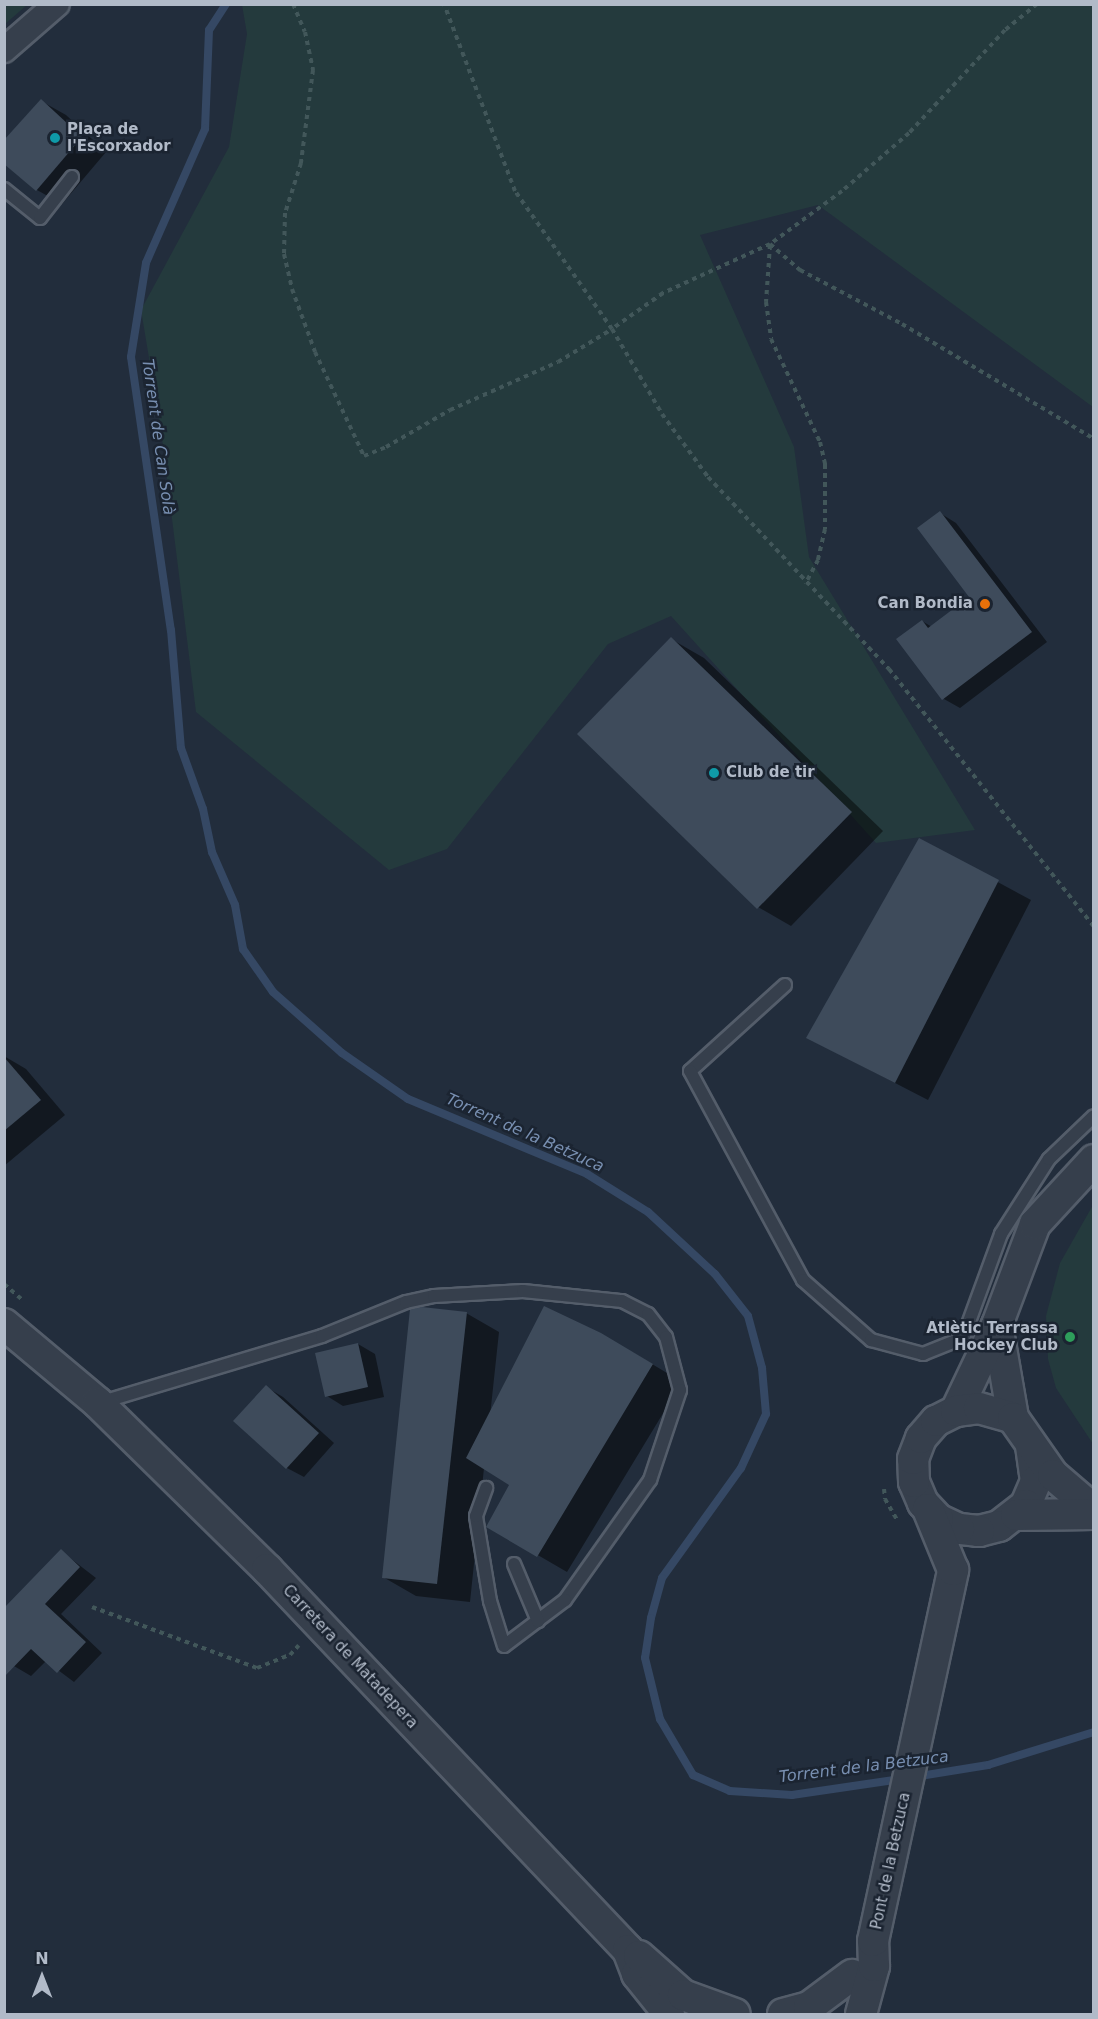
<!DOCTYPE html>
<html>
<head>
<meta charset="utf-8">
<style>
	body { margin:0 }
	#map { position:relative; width:1098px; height:2019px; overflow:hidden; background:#222d3c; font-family:"DejaVu Sans",sans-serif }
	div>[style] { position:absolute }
	.green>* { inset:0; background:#243a3d }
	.shadow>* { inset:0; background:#0007 }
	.stream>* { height:8px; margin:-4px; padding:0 4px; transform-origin:4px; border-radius:4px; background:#354864 }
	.building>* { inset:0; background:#3e4b5b }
	.path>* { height:4px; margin-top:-2px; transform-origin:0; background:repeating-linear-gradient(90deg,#42575a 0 4.5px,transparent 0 9px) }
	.roads { filter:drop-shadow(2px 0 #545d6a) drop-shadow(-2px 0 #545d6a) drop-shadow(0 2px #545d6a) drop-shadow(0 -2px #545d6a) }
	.service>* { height:12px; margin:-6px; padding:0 6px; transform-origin:6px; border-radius:6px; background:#363f4c }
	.minor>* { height:24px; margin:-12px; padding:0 12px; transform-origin:12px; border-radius:12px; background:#363f4c }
	.tertiary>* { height:30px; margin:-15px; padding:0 15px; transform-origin:15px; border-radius:15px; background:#363f4c }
	.dots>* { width:16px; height:16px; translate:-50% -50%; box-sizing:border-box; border:3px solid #1b2431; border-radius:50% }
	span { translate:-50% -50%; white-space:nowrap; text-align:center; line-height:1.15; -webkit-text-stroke:5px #1b2431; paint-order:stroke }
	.poi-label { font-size:15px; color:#b1bac8; font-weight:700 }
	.left { translate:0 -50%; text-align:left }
	.right { translate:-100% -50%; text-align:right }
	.street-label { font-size:15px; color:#b1bac8 }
	.water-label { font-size:16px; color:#788fb1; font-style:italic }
	.frame { position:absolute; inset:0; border:6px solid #b1bac8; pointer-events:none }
	.north { position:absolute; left:12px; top:1947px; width:60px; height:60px; -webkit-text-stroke:4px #1b2431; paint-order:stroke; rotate:0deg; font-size:16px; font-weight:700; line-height:24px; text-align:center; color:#b1bac8 }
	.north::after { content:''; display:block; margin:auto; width:21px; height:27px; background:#b1bac8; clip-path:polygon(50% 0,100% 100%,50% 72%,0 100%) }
</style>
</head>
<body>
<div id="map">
	<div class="green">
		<i style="clip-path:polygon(5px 4px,27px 4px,27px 5px,5px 24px)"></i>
		<i style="clip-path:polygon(242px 5px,1093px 5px,1093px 407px,818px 205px,700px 235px,794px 447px,809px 557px,975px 830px,876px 843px,671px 616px,608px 644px,447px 849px,389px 870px,196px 712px,161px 430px,141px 310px,229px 147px,247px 34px)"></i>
		<i style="clip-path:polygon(1093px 1205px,1093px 1444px,1056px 1388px,1048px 1359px,1046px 1316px,1060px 1263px)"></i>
	</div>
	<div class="shadow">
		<i style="clip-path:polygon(41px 101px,66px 115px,106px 152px,62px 204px,37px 190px)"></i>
		<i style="clip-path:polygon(940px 513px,956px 523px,1047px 642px,960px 708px,944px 699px,922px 621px,932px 627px,972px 597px)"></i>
		<i style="clip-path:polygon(671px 639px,704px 658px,883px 831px,791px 926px,758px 907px)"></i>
		<i style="clip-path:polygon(920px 840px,1031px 900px,928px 1100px,808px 1038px)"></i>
		<i style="clip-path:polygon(4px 1056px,26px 1069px,65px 1115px,4px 1166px)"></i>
		<i style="clip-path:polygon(466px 1313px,499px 1332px,490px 1416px,632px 1352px,682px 1382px,567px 1572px,488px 1526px,511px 1485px,484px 1468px,470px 1602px,416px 1596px,383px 1577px)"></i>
		<i style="clip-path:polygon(358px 1344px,375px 1354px,384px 1397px,343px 1406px,327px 1396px)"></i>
		<i style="clip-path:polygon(266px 1387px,283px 1397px,334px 1443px,304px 1477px,287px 1468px)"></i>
		<i style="clip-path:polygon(61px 1551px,96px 1578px,61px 1614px,102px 1653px,74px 1682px,46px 1661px,31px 1676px,14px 1666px)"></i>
	</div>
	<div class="stream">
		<i style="left:226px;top:4px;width:31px;rotate:123deg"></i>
		<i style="left:209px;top:30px;width:99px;rotate:92.3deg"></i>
		<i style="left:205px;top:129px;width:146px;rotate:113.8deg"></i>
		<i style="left:146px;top:263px;width:95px;rotate:99.1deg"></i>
		<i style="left:131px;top:357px;width:276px;rotate:81.7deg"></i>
		<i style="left:171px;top:630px;width:118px;rotate:85.2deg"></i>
		<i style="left:181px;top:748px;width:65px;rotate:70.2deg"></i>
		<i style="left:203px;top:809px;width:44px;rotate:78.2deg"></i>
		<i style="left:212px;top:852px;width:58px;rotate:66.5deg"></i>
		<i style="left:235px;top:905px;width:45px;rotate:79.7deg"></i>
		<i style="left:243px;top:949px;width:52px;rotate:55.1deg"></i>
		<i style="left:273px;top:992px;width:92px;rotate:41.5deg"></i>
		<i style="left:342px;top:1053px;width:80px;rotate:34.9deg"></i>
		<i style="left:408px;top:1099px;width:194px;rotate:22.7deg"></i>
		<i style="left:587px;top:1174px;width:72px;rotate:31.9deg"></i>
		<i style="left:648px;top:1212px;width:91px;rotate:42.8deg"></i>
		<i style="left:715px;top:1274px;width:53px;rotate:51.8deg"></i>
		<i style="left:748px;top:1316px;width:54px;rotate:74.9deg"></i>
		<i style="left:762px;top:1368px;width:46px;rotate:85deg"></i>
		<i style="left:766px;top:1414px;width:60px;rotate:114.8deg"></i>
		<i style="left:741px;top:1468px;width:135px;rotate:125.7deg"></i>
		<i style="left:662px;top:1578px;width:41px;rotate:105.4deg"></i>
		<i style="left:651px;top:1618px;width:40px;rotate:98.5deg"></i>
		<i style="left:645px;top:1658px;width:63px;rotate:76.2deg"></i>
		<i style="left:660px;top:1719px;width:65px;rotate:59.5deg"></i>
		<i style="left:693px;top:1775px;width:40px;rotate:23.4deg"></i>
		<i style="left:730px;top:1791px;width:62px;rotate:3.7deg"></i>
		<i style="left:792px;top:1795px;width:110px;rotate:-8.4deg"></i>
		<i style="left:914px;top:1777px;width:75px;rotate:-9.2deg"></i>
		<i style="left:988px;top:1765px;width:111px;rotate:-17.3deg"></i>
	</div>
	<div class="building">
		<i style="clip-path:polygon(41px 99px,82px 137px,36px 191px,4px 164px,4px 140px)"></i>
		<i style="clip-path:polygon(940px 511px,1032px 632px,942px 700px,896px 639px,922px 620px,928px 628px,969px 597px,917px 528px)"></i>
		<i style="clip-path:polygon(671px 637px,852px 812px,757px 909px,577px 734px)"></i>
		<i style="clip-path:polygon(919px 838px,999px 880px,895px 1083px,806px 1038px)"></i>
		<i style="clip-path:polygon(4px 1057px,41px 1100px,4px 1131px)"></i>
		<i style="clip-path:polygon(544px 1306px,601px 1333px,653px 1364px,537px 1557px,486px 1527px,509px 1485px,466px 1458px)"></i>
		<i style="clip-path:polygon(422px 1307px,467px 1312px,437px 1584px,382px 1578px,410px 1309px)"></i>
		<i style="clip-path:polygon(358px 1343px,368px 1387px,325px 1397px,315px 1353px)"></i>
		<i style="clip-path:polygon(266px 1385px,319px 1433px,286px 1469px,233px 1421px)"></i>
		<i style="clip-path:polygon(61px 1549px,80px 1567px,45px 1604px,86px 1642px,57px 1673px,31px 1649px,4px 1677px,4px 1608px)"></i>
	</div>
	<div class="path">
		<i style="left:293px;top:4px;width:30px;rotate:67deg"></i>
		<i style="left:305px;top:32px;width:39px;rotate:78deg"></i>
		<i style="left:313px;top:70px;width:94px;rotate:97.4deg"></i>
		<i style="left:301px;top:163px;width:52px;rotate:107.7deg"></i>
		<i style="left:285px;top:213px;width:41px;rotate:91.4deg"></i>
		<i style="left:284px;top:254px;width:36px;rotate:77deg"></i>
		<i style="left:292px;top:289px;width:67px;rotate:69.9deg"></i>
		<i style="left:315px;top:352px;width:115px;rotate:64.8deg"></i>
		<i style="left:364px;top:456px;width:24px;rotate:-22deg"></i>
		<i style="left:386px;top:447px;width:74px;rotate:-30deg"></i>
		<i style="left:450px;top:410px;width:118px;rotate:-24deg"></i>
		<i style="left:558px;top:362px;width:63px;rotate:-31.4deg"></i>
		<i style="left:612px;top:329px;width:169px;rotate:-125.1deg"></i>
		<i style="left:515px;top:191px;width:200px;rotate:-110.8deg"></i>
		<i style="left:1037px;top:4px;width:41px;rotate:140.9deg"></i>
		<i style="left:1005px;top:30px;width:141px;rotate:133deg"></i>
		<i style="left:909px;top:133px;width:89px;rotate:139.1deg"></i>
		<i style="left:842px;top:191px;width:89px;rotate:143.6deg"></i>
		<i style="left:770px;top:244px;width:118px;rotate:155.4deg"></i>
		<i style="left:663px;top:293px;width:62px;rotate:144.8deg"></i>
		<i style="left:612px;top:329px;width:99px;rotate:59.5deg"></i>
		<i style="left:662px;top:414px;width:78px;rotate:53.9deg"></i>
		<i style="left:708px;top:477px;width:264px;rotate:46.7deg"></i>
		<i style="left:889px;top:669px;width:330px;rotate:51.5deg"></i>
		<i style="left:770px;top:244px;width:40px;rotate:41deg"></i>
		<i style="left:800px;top:270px;width:115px;rotate:27.9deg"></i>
		<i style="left:902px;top:324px;width:224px;rotate:30.9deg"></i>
		<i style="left:770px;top:245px;width:57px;rotate:94deg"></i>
		<i style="left:766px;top:302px;width:37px;rotate:82deg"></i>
		<i style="left:771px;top:339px;width:114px;rotate:64.6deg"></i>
		<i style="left:820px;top:442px;width:23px;rotate:77deg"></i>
		<i style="left:825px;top:464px;width:65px;rotate:90deg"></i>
		<i style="left:825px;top:529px;width:32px;rotate:103deg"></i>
		<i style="left:818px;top:560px;width:27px;rotate:118deg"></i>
		<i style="left:4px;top:1284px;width:23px;rotate:41deg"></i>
		<i style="left:884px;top:1489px;width:10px;rotate:84deg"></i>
		<i style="left:885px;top:1499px;width:24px;rotate:60deg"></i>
		<i style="left:92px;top:1607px;width:176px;rotate:20.3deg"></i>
		<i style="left:257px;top:1668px;width:35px;rotate:-22deg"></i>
		<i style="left:290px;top:1655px;width:13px;rotate:-48deg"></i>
	</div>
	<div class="roads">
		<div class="service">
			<i style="left:4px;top:189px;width:46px;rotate:38.9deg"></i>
			<i style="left:40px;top:218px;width:52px;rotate:-52deg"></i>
			<i style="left:785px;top:985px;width:128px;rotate:137.8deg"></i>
			<i style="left:690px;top:1071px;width:238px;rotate:61.6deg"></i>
			<i style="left:803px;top:1280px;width:91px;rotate:41.4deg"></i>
			<i style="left:871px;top:1340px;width:54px;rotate:15.1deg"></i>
			<i style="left:923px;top:1354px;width:43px;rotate:-21.8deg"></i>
			<i style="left:963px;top:1338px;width:111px;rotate:-69.9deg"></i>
			<i style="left:1001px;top:1234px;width:89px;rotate:-57.4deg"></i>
			<i style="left:1049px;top:1159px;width:62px;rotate:-43.7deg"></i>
			<i style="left:99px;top:1403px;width:233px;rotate:-16.7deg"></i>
			<i style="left:322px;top:1336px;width:91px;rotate:-22deg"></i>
			<i style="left:406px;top:1302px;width:29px;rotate:-12deg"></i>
			<i style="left:434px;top:1296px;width:89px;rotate:-3.2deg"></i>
			<i style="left:523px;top:1291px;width:100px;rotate:5.8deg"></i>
			<i style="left:622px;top:1301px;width:29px;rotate:27deg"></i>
			<i style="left:648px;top:1314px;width:29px;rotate:52deg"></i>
			<i style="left:666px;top:1337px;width:55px;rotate:75.2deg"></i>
			<i style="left:680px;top:1390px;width:95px;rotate:108.4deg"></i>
			<i style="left:650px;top:1480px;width:147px;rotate:125.3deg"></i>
			<i style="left:565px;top:1600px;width:76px;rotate:143deg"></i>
			<i style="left:504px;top:1646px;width:47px;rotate:-107.3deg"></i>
			<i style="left:490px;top:1601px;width:86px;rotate:-99.4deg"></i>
			<i style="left:476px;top:1516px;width:30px;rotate:-70deg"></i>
			<i style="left:514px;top:1564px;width:62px;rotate:67.2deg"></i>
		</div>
		<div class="minor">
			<i style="left:4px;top:50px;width:70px;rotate:-41deg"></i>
		</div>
		<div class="tertiary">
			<i style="left:4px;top:1324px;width:123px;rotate:40deg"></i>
			<i style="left:98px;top:1403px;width:237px;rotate:44.5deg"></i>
			<i style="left:267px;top:1569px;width:525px;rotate:46.54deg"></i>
			<i style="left:628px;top:1950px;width:26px;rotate:69deg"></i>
			<i style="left:637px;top:1974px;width:51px;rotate:51.3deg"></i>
			<i style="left:997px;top:1325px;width:94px;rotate:80.2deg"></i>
			<i style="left:956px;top:1411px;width:95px;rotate:-64.5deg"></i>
			<i style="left:997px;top:1325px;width:108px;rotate:-69.4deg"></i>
			<i style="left:1035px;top:1224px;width:87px;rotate:-47.3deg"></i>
			<i style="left:1031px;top:1446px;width:35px;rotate:82deg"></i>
			<i style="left:1036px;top:1481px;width:26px;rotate:113deg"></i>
			<i style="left:1026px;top:1505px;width:34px;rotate:142deg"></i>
			<i style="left:999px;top:1526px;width:21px;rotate:166deg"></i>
			<i style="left:979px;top:1531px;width:20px;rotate:-174deg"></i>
			<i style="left:959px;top:1529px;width:23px;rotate:-155deg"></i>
			<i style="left:938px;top:1519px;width:22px;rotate:-133deg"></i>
			<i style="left:923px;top:1503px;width:23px;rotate:-113deg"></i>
			<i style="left:914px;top:1482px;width:23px;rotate:-92deg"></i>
			<i style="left:913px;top:1459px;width:22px;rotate:-69deg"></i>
			<i style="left:921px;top:1438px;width:23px;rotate:-49deg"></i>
			<i style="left:936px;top:1421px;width:22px;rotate:-27deg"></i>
			<i style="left:956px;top:1411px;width:23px;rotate:-7deg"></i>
			<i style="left:979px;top:1408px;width:35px;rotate:16deg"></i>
			<i style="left:1013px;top:1418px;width:70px;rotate:54.9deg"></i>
			<i style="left:1053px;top:1475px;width:54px;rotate:40.5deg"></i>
			<i style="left:1016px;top:1515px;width:78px;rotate:-0.7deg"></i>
			<i style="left:639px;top:1956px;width:59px;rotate:41.6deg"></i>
			<i style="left:683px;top:1995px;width:55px;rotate:20.1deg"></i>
			<i style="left:783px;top:2014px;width:27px;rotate:-15deg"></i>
			<i style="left:809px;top:2007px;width:54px;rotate:-36.7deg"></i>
			<i style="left:861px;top:2014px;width:50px;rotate:-74.8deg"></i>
			<i style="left:874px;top:1966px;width:25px;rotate:-92deg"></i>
			<i style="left:873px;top:1941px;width:380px;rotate:-77.8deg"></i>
			<i style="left:953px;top:1570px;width:66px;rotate:-112.3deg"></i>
		</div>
	</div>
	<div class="dots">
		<i style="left:55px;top:138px;background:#0f9aa8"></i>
		<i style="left:985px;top:604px;background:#e8710a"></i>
		<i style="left:714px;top:773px;background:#0f9aa8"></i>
		<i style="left:1070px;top:1337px;background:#2e9e5b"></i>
	</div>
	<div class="poi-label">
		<span class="left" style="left:67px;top:138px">Plaça de<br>l'Escorxador</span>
		<span class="right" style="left:973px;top:604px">Can Bondia</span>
		<span class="left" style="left:726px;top:773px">Club de tir</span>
		<span class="right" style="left:1058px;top:1337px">Atlètic Terrassa<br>Hockey Club</span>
	</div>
	<div class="street-label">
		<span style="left:350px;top:1657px;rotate:47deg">Carretera de Matadepera</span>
		<span style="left:891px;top:1861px;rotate:-78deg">Pont de la Betzuca</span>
	</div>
	<div class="water-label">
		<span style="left:158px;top:437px;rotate:82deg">Torrent de Can Solà</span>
		<span style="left:525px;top:1133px;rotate:24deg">Torrent de la Betzuca</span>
		<span style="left:864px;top:1767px;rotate:-7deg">Torrent de la Betzuca</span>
	</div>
	<div class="frame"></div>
	<div class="north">N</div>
</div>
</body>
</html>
